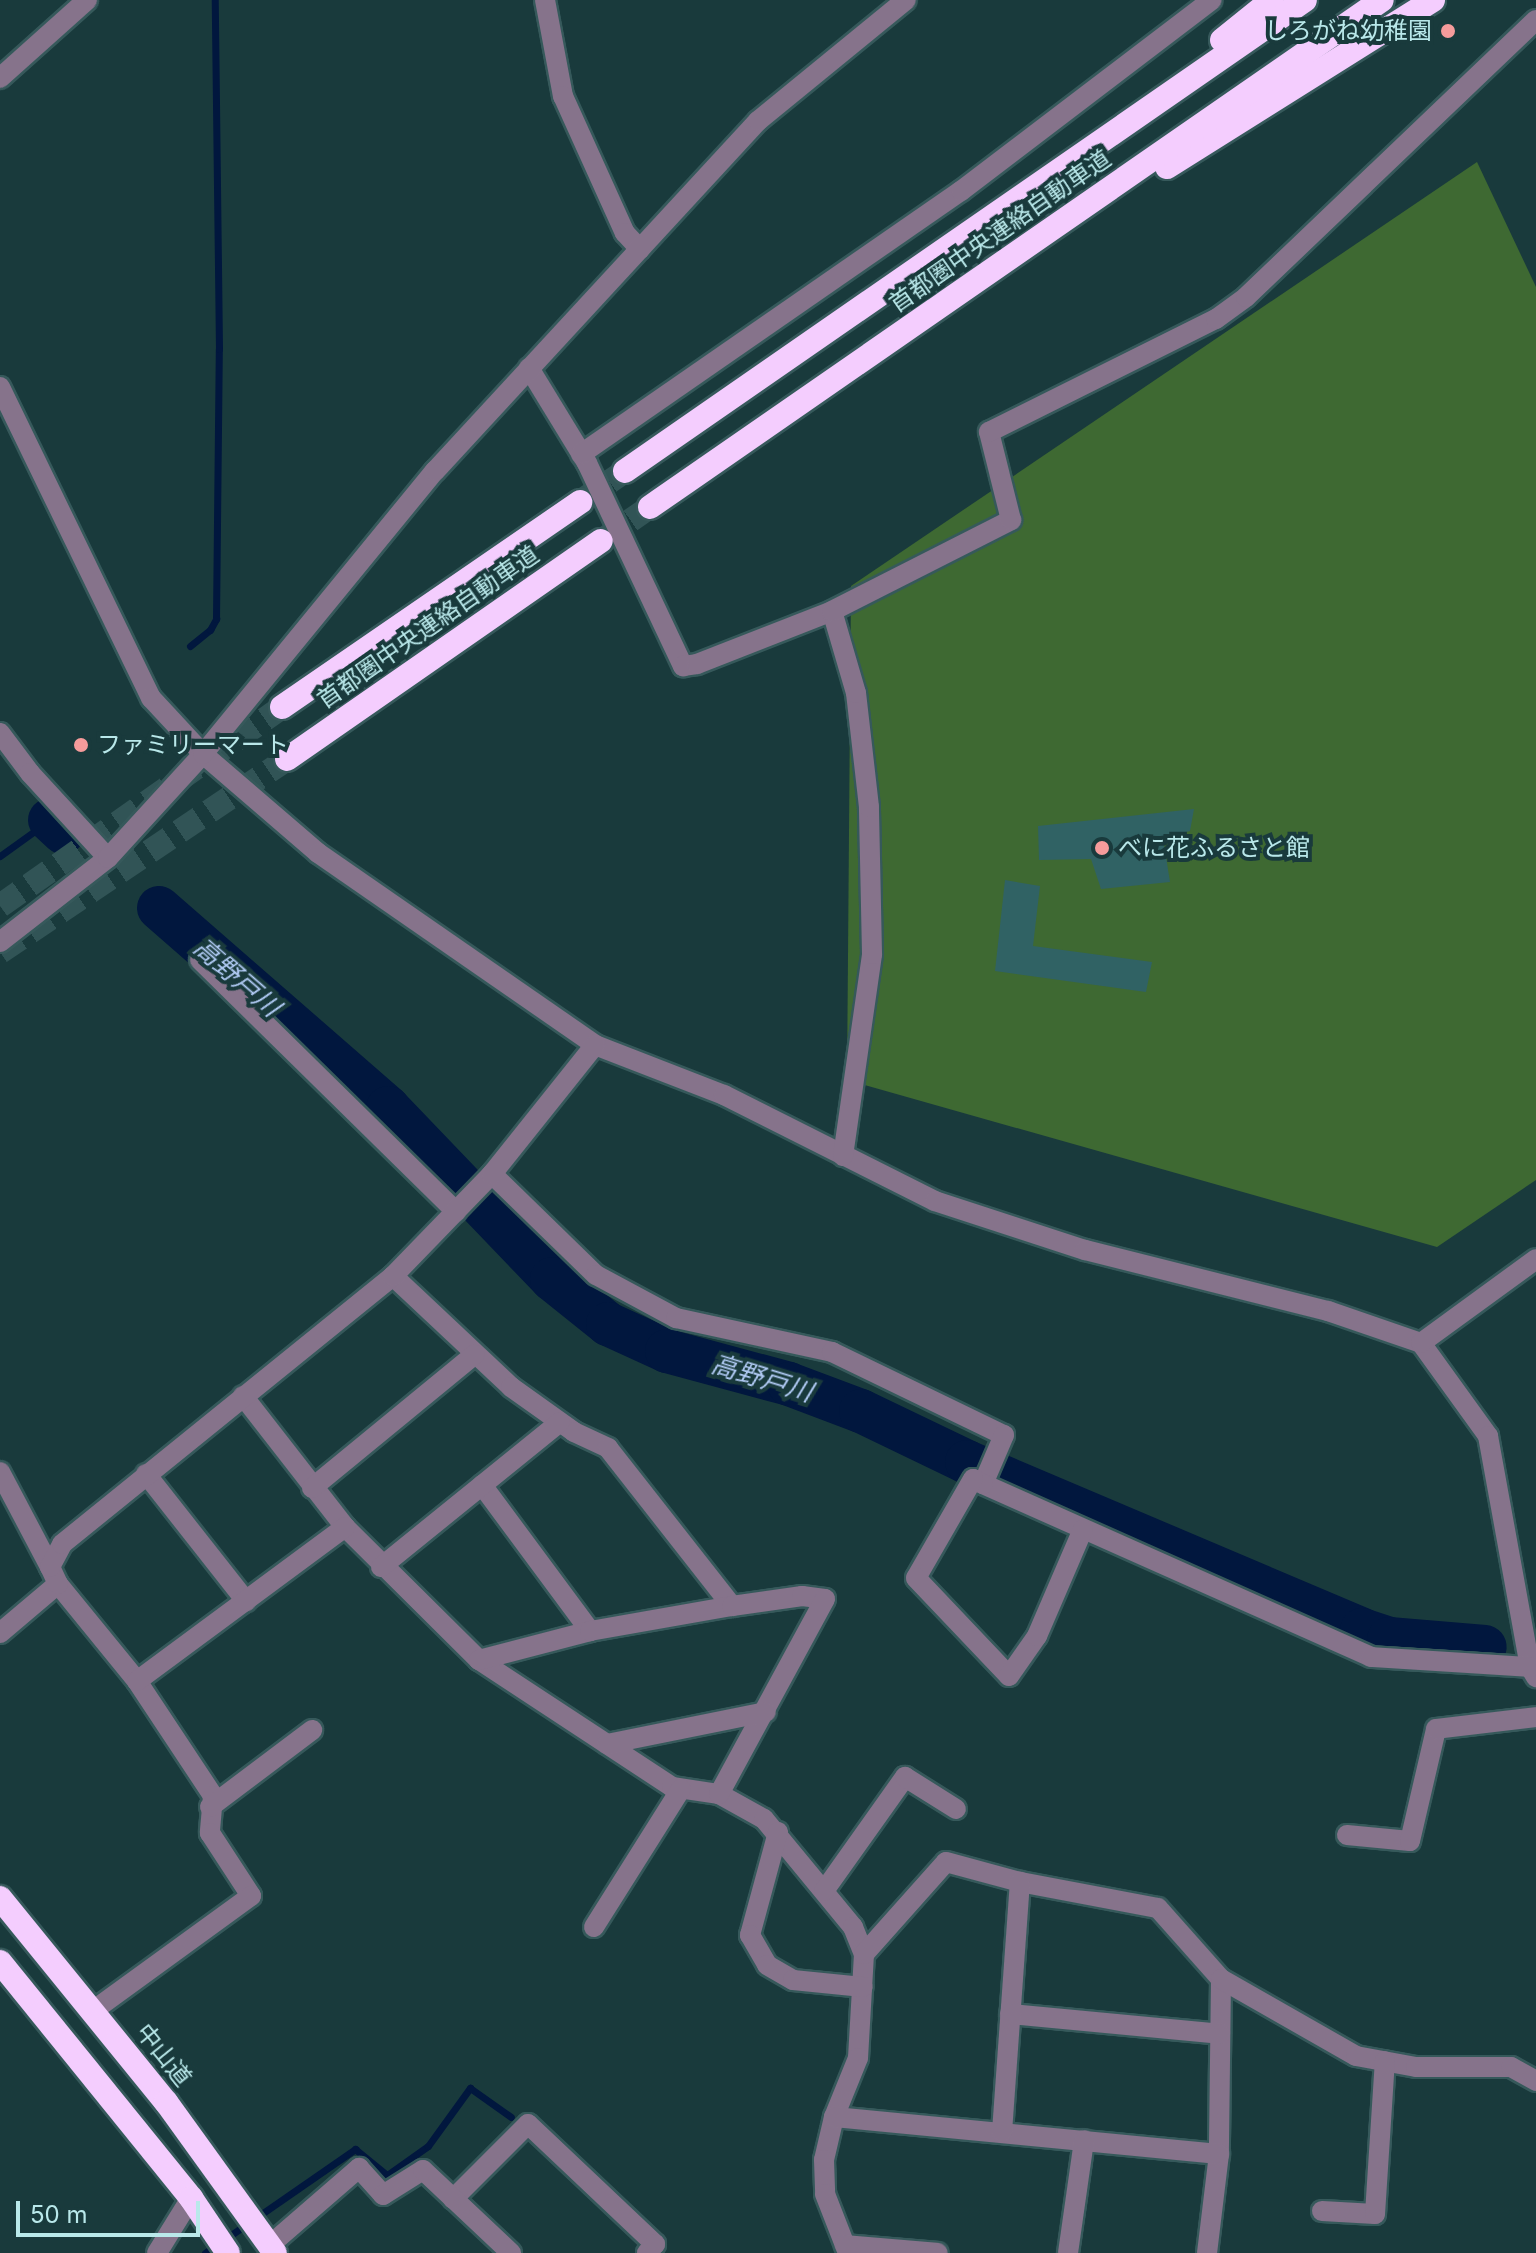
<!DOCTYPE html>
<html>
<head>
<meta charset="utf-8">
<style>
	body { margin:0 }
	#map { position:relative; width:1536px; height:2253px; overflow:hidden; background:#193a3c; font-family:Inter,"Noto Sans JP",sans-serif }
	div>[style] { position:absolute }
	.green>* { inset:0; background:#3e6932 }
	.stream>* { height:7px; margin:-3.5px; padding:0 3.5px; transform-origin:3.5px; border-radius:3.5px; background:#01173e }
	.river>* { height:44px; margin:-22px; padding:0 22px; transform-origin:22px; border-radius:22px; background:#01173e }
	.building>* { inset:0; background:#306264 }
	.highway-tunnel>* { height:24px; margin-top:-12px; transform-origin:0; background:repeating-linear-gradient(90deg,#315456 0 24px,transparent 0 36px) }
	.roads { filter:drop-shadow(2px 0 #36595b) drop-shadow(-2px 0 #36595b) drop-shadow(0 2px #36595b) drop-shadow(0 -2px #36595b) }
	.minor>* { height:20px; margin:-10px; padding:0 10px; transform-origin:10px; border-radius:10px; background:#86738b }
	.highway>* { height:24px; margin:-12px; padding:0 12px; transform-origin:12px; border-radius:12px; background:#f4cdfe }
	.dots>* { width:22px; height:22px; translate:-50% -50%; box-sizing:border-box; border:4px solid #193a3c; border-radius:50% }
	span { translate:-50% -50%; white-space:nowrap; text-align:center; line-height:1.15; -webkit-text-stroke:8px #193a3c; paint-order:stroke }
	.poi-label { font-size:24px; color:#b9e8ea }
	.right { translate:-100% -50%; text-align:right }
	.left { translate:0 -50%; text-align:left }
	.street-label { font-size:24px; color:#b9e8ea }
	.water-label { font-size:26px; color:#b1cbf5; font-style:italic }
	.scale { position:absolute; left:16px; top:2201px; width:184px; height:36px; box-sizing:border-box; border:4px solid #b9e8ea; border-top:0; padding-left:10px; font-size:24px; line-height:28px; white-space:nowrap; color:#b9e8ea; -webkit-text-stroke:6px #193a3c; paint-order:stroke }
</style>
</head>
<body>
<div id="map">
	<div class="green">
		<i style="clip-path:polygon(1477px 162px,1536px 287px,1536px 1180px,1437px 1247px,847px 1080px,851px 586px)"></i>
	</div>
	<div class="stream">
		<i style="left:190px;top:646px;width:26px;rotate:-39deg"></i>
		<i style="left:210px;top:630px;width:13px;rotate:-61deg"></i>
		<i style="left:216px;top:619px;width:270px;rotate:-89.4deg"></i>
		<i style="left:219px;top:349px;width:349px;rotate:-90.7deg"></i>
		<i style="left:0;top:856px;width:62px;rotate:-35.8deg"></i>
		<i style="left:205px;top:2253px;width:183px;rotate:-34.7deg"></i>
		<i style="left:355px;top:2149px;width:41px;rotate:39.1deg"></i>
		<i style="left:387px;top:2175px;width:50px;rotate:-35.3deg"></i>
		<i style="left:428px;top:2146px;width:72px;rotate:-54.1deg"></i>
		<i style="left:470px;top:2088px;width:50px;rotate:35.3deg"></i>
	</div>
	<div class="river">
		<i style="left:50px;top:820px;width:18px;rotate:43deg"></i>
		<i style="left:159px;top:908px;width:304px;rotate:41.1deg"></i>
		<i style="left:388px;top:1108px;width:237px;rotate:46.2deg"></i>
		<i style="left:552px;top:1279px;width:72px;rotate:38.8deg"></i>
		<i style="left:608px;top:1324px;width:65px;rotate:24.6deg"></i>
		<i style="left:667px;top:1351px;width:126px;rotate:15.1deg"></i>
		<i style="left:789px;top:1384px;width:77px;rotate:20.6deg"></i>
		<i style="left:861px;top:1411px;width:118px;rotate:25.7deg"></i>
		<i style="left:967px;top:1462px;width:429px;rotate:23deg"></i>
		<i style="left:1362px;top:1630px;width:28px;rotate:18deg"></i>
		<i style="left:1389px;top:1639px;width:96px;rotate:4.8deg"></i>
	</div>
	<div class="building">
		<i style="clip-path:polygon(1194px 809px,1190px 831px,1163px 838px,1170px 882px,1101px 889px,1091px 859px,1039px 860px,1038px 826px)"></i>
		<i style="clip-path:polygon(1005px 880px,1040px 886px,1033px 946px,1152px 962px,1146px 992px,995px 971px)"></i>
	</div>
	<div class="highway-tunnel">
		<i style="left:580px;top:502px;width:55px;rotate:-34.6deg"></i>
		<i style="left:601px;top:541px;width:60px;rotate:-34.8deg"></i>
		<i style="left:0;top:906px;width:345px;rotate:-35.2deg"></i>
		<i style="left:0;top:952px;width:346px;rotate:-33.9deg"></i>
	</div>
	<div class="roads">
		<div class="minor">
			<i style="left:545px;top:0;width:98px;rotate:79.4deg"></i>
			<i style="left:563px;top:96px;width:150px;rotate:65.7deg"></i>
			<i style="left:625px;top:233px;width:22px;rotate:47deg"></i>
			<i style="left:0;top:78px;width:117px;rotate:-41.9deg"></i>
			<i style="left:529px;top:368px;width:111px;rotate:58.6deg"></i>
			<i style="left:587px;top:463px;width:225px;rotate:64.7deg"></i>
			<i style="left:683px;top:666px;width:14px;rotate:-8deg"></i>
			<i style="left:697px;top:664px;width:145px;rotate:-21.4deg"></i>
			<i style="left:0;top:387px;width:346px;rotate:64.1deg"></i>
			<i style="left:151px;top:698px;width:76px;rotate:47.1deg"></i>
			<i style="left:203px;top:754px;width:152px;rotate:40.7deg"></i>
			<i style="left:318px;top:853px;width:337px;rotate:34.7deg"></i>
			<i style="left:595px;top:1045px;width:138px;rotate:21.2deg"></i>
			<i style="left:724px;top:1095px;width:236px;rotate:26.7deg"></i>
			<i style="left:935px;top:1201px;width:158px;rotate:18.1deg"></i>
			<i style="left:1085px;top:1250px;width:251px;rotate:14.1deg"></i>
			<i style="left:1328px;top:1311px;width:98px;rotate:19deg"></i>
			<i style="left:1421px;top:1343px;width:115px;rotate:54.2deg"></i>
			<i style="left:1488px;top:1436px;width:235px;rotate:79.7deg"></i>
			<i style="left:1530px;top:1667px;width:12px;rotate:59deg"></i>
			<i style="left:581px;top:454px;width:462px;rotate:-34.7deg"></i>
			<i style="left:961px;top:191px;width:315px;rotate:-37.3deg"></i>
			<i style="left:0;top:733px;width:50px;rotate:53.1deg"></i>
			<i style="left:30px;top:773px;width:115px;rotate:47.5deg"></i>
			<i style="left:0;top:942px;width:137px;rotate:-37.9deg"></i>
			<i style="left:108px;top:858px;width:141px;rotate:-47.6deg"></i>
			<i style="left:203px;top:754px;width:366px;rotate:-50.7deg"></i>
			<i style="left:435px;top:471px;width:476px;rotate:-47.3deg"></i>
			<i style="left:758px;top:121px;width:191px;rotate:-39.3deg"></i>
			<i style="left:200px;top:960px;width:359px;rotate:44.5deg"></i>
			<i style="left:843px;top:1156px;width:204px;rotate:-81.8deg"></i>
			<i style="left:872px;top:954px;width:147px;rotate:-91.2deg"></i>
			<i style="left:869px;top:807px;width:115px;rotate:-96.5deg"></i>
			<i style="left:856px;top:693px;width:85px;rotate:-106.3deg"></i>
			<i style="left:832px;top:611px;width:201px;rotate:-26.9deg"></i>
			<i style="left:1011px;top:520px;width:91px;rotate:-104deg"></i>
			<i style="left:989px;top:432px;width:254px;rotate:-26.5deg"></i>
			<i style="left:1216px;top:319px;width:37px;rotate:-36deg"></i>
			<i style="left:1246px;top:297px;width:401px;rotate:-43.7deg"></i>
			<i style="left:492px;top:1174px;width:145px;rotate:44.2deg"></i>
			<i style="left:596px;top:1275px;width:91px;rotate:28.3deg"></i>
			<i style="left:676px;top:1318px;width:160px;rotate:12.3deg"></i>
			<i style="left:832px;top:1352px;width:191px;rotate:25.8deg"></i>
			<i style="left:1004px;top:1435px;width:53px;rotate:113.2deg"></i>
			<i style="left:983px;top:1484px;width:425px;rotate:24deg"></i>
			<i style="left:1371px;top:1657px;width:159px;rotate:3.6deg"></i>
			<i style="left:393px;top:1276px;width:162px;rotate:43.2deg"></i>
			<i style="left:511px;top:1387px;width:77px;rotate:35.5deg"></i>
			<i style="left:574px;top:1432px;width:38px;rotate:25deg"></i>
			<i style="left:608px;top:1448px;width:201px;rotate:51.9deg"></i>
			<i style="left:1421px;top:1343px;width:142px;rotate:-36.1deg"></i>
			<i style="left:243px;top:1396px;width:166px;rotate:52.1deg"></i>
			<i style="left:345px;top:1527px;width:189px;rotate:44.8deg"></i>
			<i style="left:479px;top:1660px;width:231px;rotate:33.3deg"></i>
			<i style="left:672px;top:1787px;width:48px;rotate:8.5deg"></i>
			<i style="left:719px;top:1794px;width:51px;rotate:29.1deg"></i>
			<i style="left:764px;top:1819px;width:140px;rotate:50.5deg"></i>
			<i style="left:853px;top:1927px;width:29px;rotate:68deg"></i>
			<i style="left:864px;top:1954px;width:104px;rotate:93.3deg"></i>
			<i style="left:858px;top:2058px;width:64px;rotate:112.1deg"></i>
			<i style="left:834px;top:2117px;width:44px;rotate:103.1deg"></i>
			<i style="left:824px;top:2160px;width:34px;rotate:88deg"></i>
			<i style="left:825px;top:2194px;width:63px;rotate:68.7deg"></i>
			<i style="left:0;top:1472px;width:107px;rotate:62.2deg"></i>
			<i style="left:146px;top:1474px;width:162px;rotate:51.8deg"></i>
			<i style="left:983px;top:1484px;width:11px;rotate:-153deg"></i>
			<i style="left:973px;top:1479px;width:114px;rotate:119.9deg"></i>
			<i style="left:916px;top:1578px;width:135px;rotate:46.5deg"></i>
			<i style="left:1009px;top:1676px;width:49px;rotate:-55deg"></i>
			<i style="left:1037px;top:1636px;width:116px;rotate:-66.7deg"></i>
			<i style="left:482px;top:1485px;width:182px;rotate:53.5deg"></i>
			<i style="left:312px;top:1488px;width:210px;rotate:-39.4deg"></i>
			<i style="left:381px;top:1567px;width:230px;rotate:-39deg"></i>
			<i style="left:58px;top:1584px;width:125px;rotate:50.8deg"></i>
			<i style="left:137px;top:1681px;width:138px;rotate:56.5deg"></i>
			<i style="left:213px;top:1796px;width:37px;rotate:95deg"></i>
			<i style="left:210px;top:1833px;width:75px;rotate:56.9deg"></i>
			<i style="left:251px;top:1896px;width:195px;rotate:144deg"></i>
			<i style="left:0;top:1633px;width:76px;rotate:-40.2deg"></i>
			<i style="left:58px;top:1584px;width:19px;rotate:-115deg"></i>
			<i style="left:50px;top:1567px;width:26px;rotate:-62deg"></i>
			<i style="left:62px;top:1544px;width:426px;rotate:-39deg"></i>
			<i style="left:393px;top:1276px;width:142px;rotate:-45.9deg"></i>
			<i style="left:492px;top:1174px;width:165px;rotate:-51.4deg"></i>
			<i style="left:479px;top:1660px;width:115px;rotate:-14.6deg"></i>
			<i style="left:590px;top:1631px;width:144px;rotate:-10deg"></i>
			<i style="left:732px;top:1606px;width:71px;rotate:-8.1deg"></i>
			<i style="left:802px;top:1596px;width:23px;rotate:7deg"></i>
			<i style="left:825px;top:1599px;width:222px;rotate:118.5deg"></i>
			<i style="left:137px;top:1681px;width:259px;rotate:-36.5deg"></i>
			<i style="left:607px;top:1744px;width:162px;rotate:-11.4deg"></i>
			<i style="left:210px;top:1807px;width:128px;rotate:-37deg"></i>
			<i style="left:778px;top:1832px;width:107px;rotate:105.2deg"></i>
			<i style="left:750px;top:1935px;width:34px;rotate:60deg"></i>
			<i style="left:767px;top:1965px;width:30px;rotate:30deg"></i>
			<i style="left:793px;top:1980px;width:70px;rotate:5.7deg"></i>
			<i style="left:1347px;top:1835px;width:63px;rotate:5.4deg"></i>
			<i style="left:1410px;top:1841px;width:115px;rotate:-76.9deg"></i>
			<i style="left:1436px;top:1729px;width:101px;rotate:-6.8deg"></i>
			<i style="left:824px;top:1891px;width:140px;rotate:-54.6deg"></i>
			<i style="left:905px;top:1777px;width:60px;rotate:32.1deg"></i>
			<i style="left:594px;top:1927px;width:163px;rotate:-57.8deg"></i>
			<i style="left:864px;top:1954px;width:123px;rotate:-48.3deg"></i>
			<i style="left:946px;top:1862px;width:77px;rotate:15.1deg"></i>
			<i style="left:1020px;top:1882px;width:140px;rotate:10.7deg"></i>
			<i style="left:1158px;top:1908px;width:95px;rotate:48.4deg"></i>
			<i style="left:1221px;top:1979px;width:175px;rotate:90.7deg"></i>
			<i style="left:1219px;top:2154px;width:100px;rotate:96.9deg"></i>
			<i style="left:1221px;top:1979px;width:155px;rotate:29.7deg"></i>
			<i style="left:1356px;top:2056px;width:61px;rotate:10.4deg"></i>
			<i style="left:1416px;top:2067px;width:95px"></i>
			<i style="left:1511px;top:2067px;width:29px;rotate:29deg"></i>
			<i style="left:1010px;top:2014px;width:211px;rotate:5.4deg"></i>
			<i style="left:834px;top:2117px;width:387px;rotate:5.5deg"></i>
			<i style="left:1002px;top:2132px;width:251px;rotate:-85.9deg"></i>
			<i style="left:453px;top:2199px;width:106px;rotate:-45deg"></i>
			<i style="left:528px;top:2124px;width:175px;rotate:43.4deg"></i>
			<i style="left:655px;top:2244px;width:12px;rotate:132deg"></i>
			<i style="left:1322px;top:2211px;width:53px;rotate:3.2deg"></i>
			<i style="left:1375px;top:2214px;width:153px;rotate:-86.3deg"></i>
			<i style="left:270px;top:2245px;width:118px;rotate:-40.9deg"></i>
			<i style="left:359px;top:2168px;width:36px;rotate:48deg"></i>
			<i style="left:383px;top:2195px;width:47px;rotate:-32deg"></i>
			<i style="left:423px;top:2170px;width:121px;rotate:43.3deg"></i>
			<i style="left:845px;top:2245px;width:93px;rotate:4.9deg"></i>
			<i style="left:157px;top:2253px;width:65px;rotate:-58.3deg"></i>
			<i style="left:1068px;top:2253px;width:114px;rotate:-81.9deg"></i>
		</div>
		<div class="highway">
			<i style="left:1222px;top:40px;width:64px;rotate:-38.7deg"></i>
			<i style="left:1167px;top:167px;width:314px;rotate:-32.1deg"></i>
			<i style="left:625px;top:471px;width:827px;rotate:-34.71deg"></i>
			<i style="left:650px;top:507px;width:890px;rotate:-34.71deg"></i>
			<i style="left:282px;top:707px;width:362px;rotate:-34.5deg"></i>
			<i style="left:287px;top:759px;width:382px;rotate:-34.8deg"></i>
			<i style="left:0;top:1898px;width:263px;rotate:50.9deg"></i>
			<i style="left:166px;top:2102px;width:186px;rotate:54.2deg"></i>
			<i style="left:0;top:1962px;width:304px;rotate:51deg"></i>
			<i style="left:191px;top:2198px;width:66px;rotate:56.1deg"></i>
		</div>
	</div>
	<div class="dots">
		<i style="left:1448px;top:31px;background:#f59b9b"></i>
		<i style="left:81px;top:745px;background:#f59b9b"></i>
		<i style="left:1102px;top:848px;background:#f59b9b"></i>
	</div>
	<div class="poi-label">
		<span class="right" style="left:1432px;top:31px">しろがね幼稚園</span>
		<span class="left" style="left:97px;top:745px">ファミリーマート</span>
		<span class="left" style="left:1118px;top:848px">べに花ふるさと館</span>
	</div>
	<div class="street-label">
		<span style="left:1000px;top:231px;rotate:-35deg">首都圏中央連絡自動車道</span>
		<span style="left:428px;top:627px;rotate:-35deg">首都圏中央連絡自動車道</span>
		<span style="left:164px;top:2055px;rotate:51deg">中山道</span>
	</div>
	<div class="water-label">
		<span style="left:237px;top:977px;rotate:41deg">高野戸川</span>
		<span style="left:762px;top:1378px;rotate:17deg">高野戸川</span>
	</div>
	<div class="scale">50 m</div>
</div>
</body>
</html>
